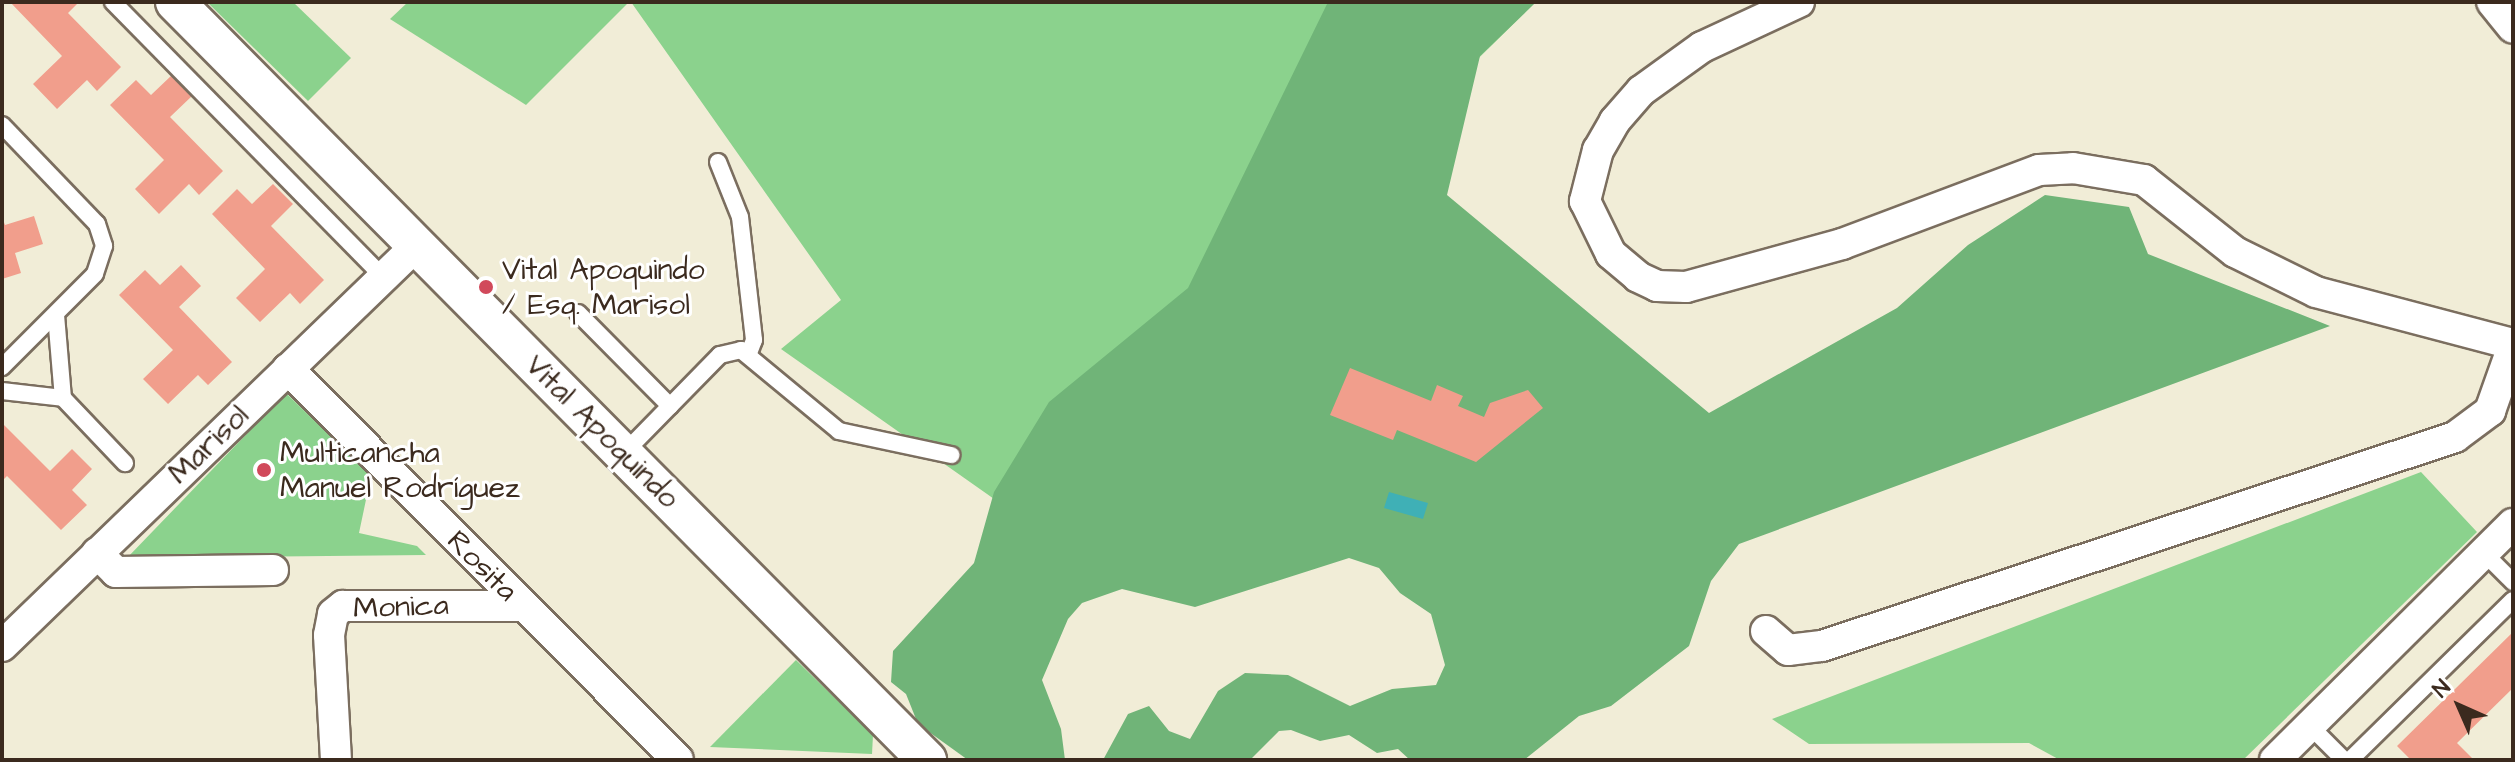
<!DOCTYPE html>
<html>
<head>
<meta charset="utf-8">
<style>
	body { margin:0 }
	#map { position:relative; width:2515px; height:762px; overflow:hidden; background:#f1edd7; font-family:"Architects Daughter",sans-serif }
	div>[style] { position:absolute }
	.green>* { inset:0; background:#8bd28d }
	.forest>* { inset:0; background:#70b478 }
	.water>* { inset:0; background:#3fb0b6 }
	.building>* { inset:0; background:#f19e8c }
	.roads { filter:drop-shadow(2px 0 #7b6e5f) drop-shadow(-2px 0 #7b6e5f) drop-shadow(0 2px #7b6e5f) drop-shadow(0 -2px #7b6e5f) }
	.service>* { height:16px; margin:-8px; padding:0 8px; transform-origin:8px; border-radius:8px; background:#fff }
	.minor>* { height:30px; margin:-15px; padding:0 15px; transform-origin:15px; border-radius:15px; background:#fff }
	.tertiary>* { height:38px; margin:-19px; padding:0 19px; transform-origin:19px; border-radius:19px; background:#fff }
	.dots>* { width:22px; height:22px; translate:-50% -50%; box-sizing:border-box; border:4px solid #fff; border-radius:50% }
	span { translate:-50% -50%; white-space:nowrap; text-align:center; line-height:1.15; -webkit-text-stroke:6px #fff; paint-order:stroke }
	.poi-label { font-size:30px; color:#3b2a1e }
	.left { translate:0 -50%; text-align:left }
	.street-label { font-size:30px; color:#3b2a1e }
	.frame { position:absolute; inset:0; border:4px solid #3b2a1e; pointer-events:none }
	.north { position:absolute; left:2419px; top:666px; width:80px; height:80px; -webkit-text-stroke:6px #fff; paint-order:stroke; rotate:315deg; font-size:22px; font-weight:700; line-height:32px; text-align:center; color:#3b2a1e }
	.north::after { content:''; display:block; margin:auto; width:28px; height:36px; background:#3b2a1e; clip-path:polygon(50% 0,100% 100%,50% 72%,0 100%) }
</style>
</head>
<body>
<div id="map">
	<div class="green">
		<i style="clip-path:polygon(207px 2px,293px 2px,351px 58px,308px 101px)"></i>
		<i style="clip-path:polygon(408px 2px,629px 2px,526px 105px,390px 19px)"></i>
		<i style="clip-path:polygon(631px 2px,1536px 2px,1014px 513px,781px 349px,841px 300px)"></i>
		<i style="clip-path:polygon(286px 393px,371px 476px,359px 533px,417px 546px,426px 555px,127px 558px)"></i>
		<i style="clip-path:polygon(2421px 472px,2477px 532px,2243px 760px,2060px 760px,2029px 743px,1809px 744px,1772px 719px)"></i>
		<i style="clip-path:polygon(796px 660px,873px 735px,872px 754px,710px 747px)"></i>
	</div>
	<div class="forest">
		<i style="clip-path:polygon(1328px 2px,1536px 2px,1480px 56px,1447px 195px,1709px 413px,1897px 308px,1968px 245px,2045px 195px,2129px 207px,2148px 254px,2330px 326px,1739px 544px,1711px 581px,1689px 646px,1611px 706px,1579px 716px,1524px 760px,1410px 760px,1398px 749px,1377px 753px,1349px 735px,1320px 741px,1291px 730px,1279px 731px,1250px 760px,1103px 760px,1128px 714px,1149px 706px,1169px 731px,1190px 739px,1218px 691px,1245px 673px,1288px 675px,1350px 706px,1392px 689px,1436px 685px,1445px 665px,1431px 614px,1400px 593px,1379px 568px,1349px 558px,1195px 607px,1122px 589px,1082px 603px,1068px 619px,1042px 680px,1061px 729px,1065px 760px,968px 760px,918px 724px,906px 694px,891px 682px,893px 651px,974px 563px,994px 492px,1049px 402px,1188px 288px)"></i>
	</div>
	<div class="water">
		<i style="clip-path:polygon(1389px 492px,1428px 503px,1423px 519px,1384px 508px)"></i>
	</div>
	<div class="building">
		<i style="clip-path:polygon(10px 2px,79px 2px,68px 13px,121px 67px,97px 91px,87px 80px,57px 109px,33px 84px,62px 56px)"></i>
		<i style="clip-path:polygon(172px 75px,192px 96px,170px 117px,223px 171px,199px 195px,189px 184px,159px 214px,135px 189px,164px 160px,110px 105px,136px 80px,151px 95px)"></i>
		<i style="clip-path:polygon(273px 184px,293px 204px,271px 226px,324px 280px,300px 304px,290px 293px,260px 322px,236px 298px,265px 269px,212px 214px,237px 189px,252px 204px)"></i>
		<i style="clip-path:polygon(34px 216px,43px 244px,15px 253px,21px 273px,2px 279px,2px 217px,5px 225px)"></i>
		<i style="clip-path:polygon(181px 265px,201px 286px,179px 307px,232px 362px,208px 385px,198px 375px,168px 404px,143px 379px,173px 350px,119px 295px,145px 270px,160px 285px)"></i>
		<i style="clip-path:polygon(1350px 368px,1431px 401px,1437px 385px,1463px 396px,1458px 406px,1484px 417px,1490px 403px,1528px 390px,1543px 408px,1476px 462px,1397px 430px,1393px 440px,1330px 415px)"></i>
		<i style="clip-path:polygon(2px 423px,50px 471px,72px 449px,92px 469px,72px 490px,87px 505px,61px 530px,7px 476px,2px 481px)"></i>
		<i style="clip-path:polygon(2513px 632px,2513px 688px,2457px 743px,2474px 760px,2411px 760px,2397px 746px)"></i>
	</div>
	<div class="roads">
		<div class="service">
			<i style="left:113px;top:2px;width:387px;rotate:45.5deg"></i>
			<i style="left:2px;top:125px;width:137px;rotate:46.2deg"></i>
			<i style="left:97px;top:224px;width:23px;rotate:72deg"></i>
			<i style="left:104px;top:246px;width:29px;rotate:108deg"></i>
			<i style="left:95px;top:274px;width:132px;rotate:135deg"></i>
			<i style="left:718px;top:162px;width:59px;rotate:68.2deg"></i>
			<i style="left:740px;top:217px;width:124px;rotate:83.5deg"></i>
			<i style="left:754px;top:340px;width:14px;rotate:111deg"></i>
			<i style="left:578px;top:313px;width:131px;rotate:45.3deg"></i>
			<i style="left:56px;top:315px;width:83px;rotate:85.2deg"></i>
			<i style="left:63px;top:398px;width:90px;rotate:46.4deg"></i>
			<i style="left:2px;top:391px;width:61px;rotate:6.5deg"></i>
			<i style="left:624px;top:453px;width:137px;rotate:-45.6deg"></i>
			<i style="left:720px;top:355px;width:22px;rotate:-13deg"></i>
			<i style="left:741px;top:350px;width:127px;rotate:39.6deg"></i>
			<i style="left:839px;top:431px;width:115px;rotate:12.1deg"></i>
			<i style="left:2484px;top:553px;width:41px;rotate:45deg"></i>
			<i style="left:2310px;top:726px;width:48px;rotate:45deg"></i>
			<i style="left:2350px;top:760px;width:228px;rotate:-44.5deg"></i>
		</div>
		<div class="minor">
			<i style="left:1799px;top:2px;width:107px;rotate:155.1deg"></i>
			<i style="left:1702px;top:47px;width:75px;rotate:144.2deg"></i>
			<i style="left:1641px;top:91px;width:40px;rotate:131deg"></i>
			<i style="left:1615px;top:121px;width:34px;rotate:120deg"></i>
			<i style="left:1598px;top:150px;width:53px;rotate:104.3deg"></i>
			<i style="left:1585px;top:201px;width:59px;rotate:63.9deg"></i>
			<i style="left:1611px;top:254px;width:35px;rotate:40deg"></i>
			<i style="left:1638px;top:277px;width:21px;rotate:25deg"></i>
			<i style="left:1657px;top:286px;width:29px;rotate:2deg"></i>
			<i style="left:1686px;top:287px;width:162px;rotate:-15.4deg"></i>
			<i style="left:1842px;top:244px;width:210px;rotate:-20.6deg"></i>
			<i style="left:2039px;top:170px;width:34px;rotate:-3deg"></i>
			<i style="left:2073px;top:168px;width:72px;rotate:9.6deg"></i>
			<i style="left:2144px;top:180px;width:116px;rotate:38.4deg"></i>
			<i style="left:2235px;top:252px;width:90px;rotate:26.3deg"></i>
			<i style="left:2316px;top:292px;width:204px;rotate:14.8deg"></i>
			<i style="left:2492px;top:2px;width:33px;rotate:51deg"></i>
			<i style="left:288px;top:369px;width:552px;rotate:45.07deg"></i>
			<i style="left:97px;top:553px;width:27px;rotate:45deg"></i>
			<i style="left:116px;top:572px;width:157px;rotate:-0.7deg"></i>
			<i style="left:1766px;top:631px;width:29px;rotate:41deg"></i>
			<i style="left:1788px;top:650px;width:34px;rotate:-7deg"></i>
			<i style="left:1822px;top:646px;width:667px;rotate:-18.27deg"></i>
			<i style="left:2455px;top:437px;width:44px;rotate:-36.6deg"></i>
			<i style="left:2490px;top:411px;width:69px;rotate:-70.5deg"></i>
			<i style="left:2px;top:646px;width:577px;rotate:-44.02deg"></i>
			<i style="left:336px;top:760px;width:125px;rotate:-93.2deg"></i>
			<i style="left:329px;top:635px;width:21px;rotate:-79deg"></i>
			<i style="left:333px;top:614px;width:13px;rotate:-39deg"></i>
			<i style="left:343px;top:606px;width:177px"></i>
			<i style="left:2275px;top:760px;width:335px;rotate:-44.8deg"></i>
		</div>
		<div class="tertiary">
			<i style="left:175px;top:2px;width:1068px;rotate:45.23deg"></i>
		</div>
	</div>
	<div class="dots">
		<i style="left:486px;top:287px;background:#d1495b"></i>
		<i style="left:264px;top:470px;background:#d1495b"></i>
	</div>
	<div class="poi-label">
		<span class="left" style="left:502px;top:287px">Vital Apoquindo<br>/ Esq. Marisol</span>
		<span class="left" style="left:280px;top:470px">Multicancha<br>Manuel Rodríguez</span>
	</div>
	<div class="street-label">
		<span style="left:602px;top:432px;rotate:45deg">Vital Apoquindo</span>
		<span style="left:209px;top:445px;rotate:-44deg">Marisol</span>
		<span style="left:482px;top:566px;rotate:45deg">Rosita</span>
		<span style="left:401px;top:607px;rotate:-2deg">Monica</span>
	</div>
	<div class="frame"></div>
	<div class="north">N</div>
</div>
</body>
</html>
